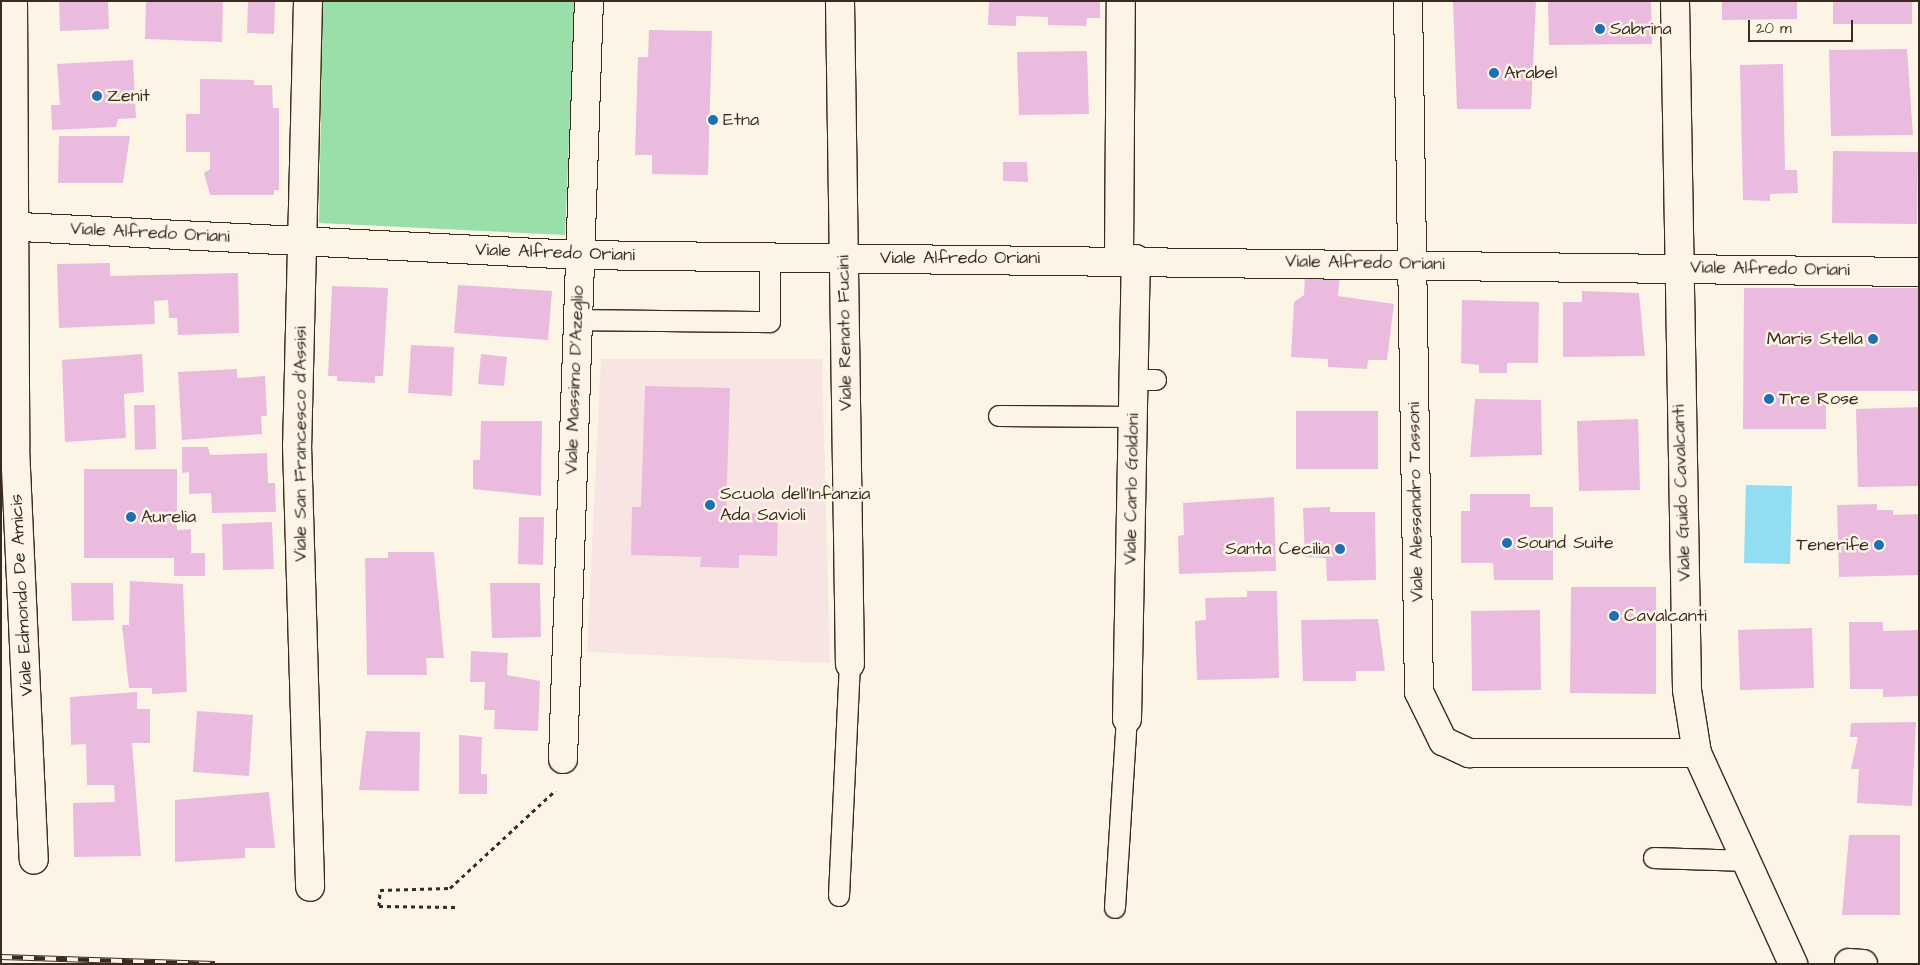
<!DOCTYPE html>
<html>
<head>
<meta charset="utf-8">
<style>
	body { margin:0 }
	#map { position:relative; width:1920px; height:965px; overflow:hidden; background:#fcf5e5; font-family:"Architects Daughter",sans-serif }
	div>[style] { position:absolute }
	.built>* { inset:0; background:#f7e4e3 }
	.green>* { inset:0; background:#9adea9 }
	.water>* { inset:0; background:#91ddf1 }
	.building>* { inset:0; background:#eabbde }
	.path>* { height:3px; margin-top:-1.5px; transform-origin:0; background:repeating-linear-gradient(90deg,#3b2a1e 0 4px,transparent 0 8px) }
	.roads { filter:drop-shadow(1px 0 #3b2a1e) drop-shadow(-1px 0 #3b2a1e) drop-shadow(0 1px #3b2a1e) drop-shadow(0 -1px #3b2a1e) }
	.service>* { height:20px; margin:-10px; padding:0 10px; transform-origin:10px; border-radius:10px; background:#fcf5e5 }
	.minor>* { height:28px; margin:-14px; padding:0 14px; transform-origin:14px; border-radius:14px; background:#fcf5e5 }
	.rail>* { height:5.5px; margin-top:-2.75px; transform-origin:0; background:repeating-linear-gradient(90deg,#fcf5e5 0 11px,#3b2a1e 0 22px); box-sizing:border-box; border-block:1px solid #3b2a1e }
	.dots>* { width:14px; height:14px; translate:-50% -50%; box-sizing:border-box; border:2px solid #fcf5e5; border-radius:50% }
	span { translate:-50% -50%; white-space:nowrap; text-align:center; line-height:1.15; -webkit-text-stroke:5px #fcf5e5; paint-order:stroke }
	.poi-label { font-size:18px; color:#3b2a1e }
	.left { translate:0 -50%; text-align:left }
	.right { translate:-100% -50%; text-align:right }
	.street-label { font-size:18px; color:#3b2a1e }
	.frame { position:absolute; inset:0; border:2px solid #3b2a1e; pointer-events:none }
	.scale { position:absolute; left:1748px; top:20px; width:105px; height:22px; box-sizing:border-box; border:2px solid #3b2a1e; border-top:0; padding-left:6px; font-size:15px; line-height:18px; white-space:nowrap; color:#3b2a1e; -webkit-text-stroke:4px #fcf5e5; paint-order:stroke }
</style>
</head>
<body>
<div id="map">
	<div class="built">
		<i style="clip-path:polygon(601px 359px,822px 359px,830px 663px,587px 652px)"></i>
	</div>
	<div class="green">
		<i style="clip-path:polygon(323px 1px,575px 1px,565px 235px,319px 223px)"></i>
	</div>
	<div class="water">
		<i style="clip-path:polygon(1746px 485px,1792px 486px,1790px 564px,1744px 563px)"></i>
	</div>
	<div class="building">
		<i style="clip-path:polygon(59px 1px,108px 1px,109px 29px,60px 31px)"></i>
		<i style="clip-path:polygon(146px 1px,223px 1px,222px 42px,145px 39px)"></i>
		<i style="clip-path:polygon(248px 1px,275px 1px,274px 34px,247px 33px)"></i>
		<i style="clip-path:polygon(989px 1px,1100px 1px,1100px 18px,1087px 18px,1086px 26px,1048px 25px,1048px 17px,1016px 16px,1016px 26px,988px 25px)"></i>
		<i style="clip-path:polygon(1453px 1px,1536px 1px,1531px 109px,1457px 109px)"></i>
		<i style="clip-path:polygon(1548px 1px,1651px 1px,1652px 44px,1549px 45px)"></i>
		<i style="clip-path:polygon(1722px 1px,1797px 1px,1797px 19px,1722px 20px)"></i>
		<i style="clip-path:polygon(1833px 1px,1912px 1px,1912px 24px,1833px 24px)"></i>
		<i style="clip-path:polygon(649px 30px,712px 31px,708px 175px,652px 174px,652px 155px,635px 155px,638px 57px,648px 57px)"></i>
		<i style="clip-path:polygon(1907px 49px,1913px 135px,1831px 136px,1829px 50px)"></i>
		<i style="clip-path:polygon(1087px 51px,1089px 114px,1019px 115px,1017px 52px)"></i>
		<i style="clip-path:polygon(133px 60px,136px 118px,118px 119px,116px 127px,52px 130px,51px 105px,60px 105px,57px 64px)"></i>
		<i style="clip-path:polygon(1783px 64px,1785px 170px,1797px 170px,1798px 193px,1770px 194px,1770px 201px,1743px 200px,1740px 65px)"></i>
		<i style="clip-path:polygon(200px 79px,254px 80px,254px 85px,272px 85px,273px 108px,279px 108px,279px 190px,274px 190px,274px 195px,210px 195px,204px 173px,210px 169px,210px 152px,186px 152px,186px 114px,200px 114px)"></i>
		<i style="clip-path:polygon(59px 136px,130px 136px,123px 183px,58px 183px)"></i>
		<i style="clip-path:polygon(1833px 151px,1918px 152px,1917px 224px,1832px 223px)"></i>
		<i style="clip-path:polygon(1003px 162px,1027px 162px,1028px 182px,1003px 181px)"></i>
		<i style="clip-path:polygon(110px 263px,110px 276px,238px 273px,239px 333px,178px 335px,177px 318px,169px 318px,168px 300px,154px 301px,155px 324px,59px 328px,57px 264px)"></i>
		<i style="clip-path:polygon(1305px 274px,1340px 275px,1338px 296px,1394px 304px,1387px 360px,1368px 360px,1367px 369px,1328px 367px,1328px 359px,1291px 357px,1294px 302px,1304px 295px)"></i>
		<i style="clip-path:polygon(458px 285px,552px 291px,548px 340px,454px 333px)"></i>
		<i style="clip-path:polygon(332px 286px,388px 288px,383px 376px,375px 376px,375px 383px,337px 381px,337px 376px,328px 376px)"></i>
		<i style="clip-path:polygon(1744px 288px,1919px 288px,1919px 391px,1826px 391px,1826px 429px,1743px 429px)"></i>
		<i style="clip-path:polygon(1582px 291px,1639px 293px,1645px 356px,1563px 357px,1563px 302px,1582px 302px)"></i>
		<i style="clip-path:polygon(1462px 300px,1539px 302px,1538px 363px,1507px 363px,1507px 373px,1479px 373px,1479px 365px,1461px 363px)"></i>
		<i style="clip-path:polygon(411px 345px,454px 347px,452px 396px,408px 393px)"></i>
		<i style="clip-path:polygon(142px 354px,144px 392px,124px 394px,126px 438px,65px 442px,62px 360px)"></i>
		<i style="clip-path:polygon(481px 354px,507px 357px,504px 386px,478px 384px)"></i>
		<i style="clip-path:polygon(237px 369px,237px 378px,265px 376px,267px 416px,261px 416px,262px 434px,182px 440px,178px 372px)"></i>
		<i style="clip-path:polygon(645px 386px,730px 388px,726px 512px,778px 514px,777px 556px,739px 555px,739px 568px,700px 567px,701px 557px,631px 555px,632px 507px,641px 507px)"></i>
		<i style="clip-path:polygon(1475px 399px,1541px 400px,1542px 455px,1470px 457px)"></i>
		<i style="clip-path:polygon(134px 405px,155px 405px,156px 449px,135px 450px)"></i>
		<i style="clip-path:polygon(1919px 407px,1919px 486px,1858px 487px,1856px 409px)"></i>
		<i style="clip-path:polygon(1296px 411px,1378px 411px,1378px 469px,1296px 469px)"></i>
		<i style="clip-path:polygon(1638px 419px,1640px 490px,1579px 491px,1577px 421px)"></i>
		<i style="clip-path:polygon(481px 421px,542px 421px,541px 496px,473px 489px,473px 460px,480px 460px)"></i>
		<i style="clip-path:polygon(182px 447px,208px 447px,210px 455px,267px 453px,268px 483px,275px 483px,276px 512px,212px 513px,211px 493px,189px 494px,189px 472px,182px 473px)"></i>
		<i style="clip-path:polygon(84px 469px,177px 469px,177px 530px,191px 529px,191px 553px,205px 553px,205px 576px,174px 576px,174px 558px,84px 558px)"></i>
		<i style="clip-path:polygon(1470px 494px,1530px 494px,1530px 507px,1553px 507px,1553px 580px,1494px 580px,1493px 563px,1461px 563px,1461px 511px,1470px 511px)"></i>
		<i style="clip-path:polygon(1274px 497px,1276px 571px,1179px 574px,1178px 536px,1184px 535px,1183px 503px)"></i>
		<i style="clip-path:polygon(1877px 504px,1877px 510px,1893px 510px,1893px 515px,1919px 514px,1919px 575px,1839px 577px,1837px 505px)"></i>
		<i style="clip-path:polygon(1330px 507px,1330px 512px,1375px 512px,1376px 580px,1327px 581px,1326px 558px,1305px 557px,1303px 508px)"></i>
		<i style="clip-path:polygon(519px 517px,544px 517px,543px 565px,518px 564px)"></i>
		<i style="clip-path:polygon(272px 522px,274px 569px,223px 570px,222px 524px)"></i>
		<i style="clip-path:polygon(388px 552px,434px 552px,444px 658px,426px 658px,427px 675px,367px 675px,365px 558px,388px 558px)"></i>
		<i style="clip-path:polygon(130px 581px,183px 584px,187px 692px,152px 694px,152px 688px,129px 688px,122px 625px,129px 625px)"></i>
		<i style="clip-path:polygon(71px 583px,113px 583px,114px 620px,72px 621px)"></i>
		<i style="clip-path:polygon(490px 583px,540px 583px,541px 637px,492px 638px)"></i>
		<i style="clip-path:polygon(1571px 587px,1656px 587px,1656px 694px,1570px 693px)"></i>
		<i style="clip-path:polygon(1247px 591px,1277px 591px,1279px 678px,1197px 680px,1195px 621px,1206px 620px,1205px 598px,1247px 597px)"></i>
		<i style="clip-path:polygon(1540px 610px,1541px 690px,1472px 691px,1471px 611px)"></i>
		<i style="clip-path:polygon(1378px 619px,1385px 671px,1356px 671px,1356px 681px,1303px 681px,1301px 620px)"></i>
		<i style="clip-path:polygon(1849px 622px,1883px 622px,1883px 631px,1918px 630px,1919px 696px,1883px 697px,1883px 689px,1850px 689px)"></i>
		<i style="clip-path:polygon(1812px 628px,1814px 688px,1740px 690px,1738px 630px)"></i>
		<i style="clip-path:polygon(471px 651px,508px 653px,507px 675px,540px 681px,538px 731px,494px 729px,495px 710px,484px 710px,485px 682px,470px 682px)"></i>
		<i style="clip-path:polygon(137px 692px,137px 709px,150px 709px,150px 743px,132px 743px,141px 856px,74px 857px,73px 803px,115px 802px,114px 785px,87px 785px,86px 744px,71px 745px,70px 697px)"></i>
		<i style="clip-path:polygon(197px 711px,253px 715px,249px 776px,193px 772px)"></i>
		<i style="clip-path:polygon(1916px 722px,1912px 806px,1857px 803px,1859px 769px,1851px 769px,1858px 737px,1850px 737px,1851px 723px)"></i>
		<i style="clip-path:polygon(366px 731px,420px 732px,419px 791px,359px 790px)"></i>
		<i style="clip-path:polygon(459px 735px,482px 737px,481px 774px,487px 774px,487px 794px,459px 794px)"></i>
		<i style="clip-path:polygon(269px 792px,275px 848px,245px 848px,245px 858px,175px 862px,175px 800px)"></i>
		<i style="clip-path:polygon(1849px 835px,1900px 835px,1900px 915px,1842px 915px)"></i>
	</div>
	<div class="path">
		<i style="left:455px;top:907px;width:76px;rotate:-179.2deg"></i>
		<i style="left:379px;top:906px;width:16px;rotate:-86deg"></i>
		<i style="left:380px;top:890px;width:70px;rotate:-1.6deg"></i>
		<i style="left:450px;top:888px;width:144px;rotate:-42.8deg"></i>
	</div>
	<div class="roads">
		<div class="service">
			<i style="left:577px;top:320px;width:193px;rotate:0.6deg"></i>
			<i style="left:770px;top:322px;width:64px;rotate:-90deg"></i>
			<i style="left:1134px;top:380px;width:22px"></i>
			<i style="left:999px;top:416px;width:134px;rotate:0.4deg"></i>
			<i style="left:1654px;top:858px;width:93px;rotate:1.8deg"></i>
			<i style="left:839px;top:896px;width:232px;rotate:-87.3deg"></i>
			<i style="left:1115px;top:908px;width:189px;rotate:-86.4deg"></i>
		</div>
		<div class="minor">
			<i style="left:13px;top:1px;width:446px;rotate:89.7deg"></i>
			<i style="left:15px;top:447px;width:413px;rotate:87.4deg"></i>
			<i style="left:308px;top:1px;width:444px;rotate:91.4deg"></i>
			<i style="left:297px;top:445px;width:442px;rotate:88.3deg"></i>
			<i style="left:840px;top:1px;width:663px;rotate:89.14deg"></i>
			<i style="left:1408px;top:1px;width:691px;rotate:89.09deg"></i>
			<i style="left:1419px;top:692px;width:55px;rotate:63.9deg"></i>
			<i style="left:1443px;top:741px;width:29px;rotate:25deg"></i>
			<i style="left:1469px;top:753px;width:228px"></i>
			<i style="left:1675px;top:1px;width:689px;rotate:89deg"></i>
			<i style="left:1687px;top:690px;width:64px;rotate:81deg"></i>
			<i style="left:1697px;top:753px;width:232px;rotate:65.5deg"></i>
			<i style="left:1px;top:226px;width:578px;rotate:2.88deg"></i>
			<i style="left:578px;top:255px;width:1341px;rotate:0.73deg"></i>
			<i style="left:1119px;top:259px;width:258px;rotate:-89.6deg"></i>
			<i style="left:1127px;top:719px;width:460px;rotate:-88.9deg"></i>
			<i style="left:563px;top:759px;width:758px;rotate:-88.04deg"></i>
			<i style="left:1849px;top:963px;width:14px;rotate:4deg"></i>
		</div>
	</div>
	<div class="rail">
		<i style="left:1px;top:957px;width:214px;rotate:1.9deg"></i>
	</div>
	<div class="dots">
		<i style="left:1600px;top:29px;background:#1f6fb2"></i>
		<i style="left:1494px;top:73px;background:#1f6fb2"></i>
		<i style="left:97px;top:96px;background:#1f6fb2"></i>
		<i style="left:713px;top:120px;background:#1f6fb2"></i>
		<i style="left:1873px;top:339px;background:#1f6fb2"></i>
		<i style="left:1769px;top:399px;background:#1f6fb2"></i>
		<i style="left:710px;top:505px;background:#1f6fb2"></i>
		<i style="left:131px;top:517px;background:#1f6fb2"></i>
		<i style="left:1507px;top:543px;background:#1f6fb2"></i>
		<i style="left:1879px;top:545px;background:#1f6fb2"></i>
		<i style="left:1340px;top:549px;background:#1f6fb2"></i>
		<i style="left:1614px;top:616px;background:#1f6fb2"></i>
	</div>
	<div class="poi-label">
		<span class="left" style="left:1610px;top:29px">Sabrina</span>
		<span class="left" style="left:1504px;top:73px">Arabel</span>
		<span class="left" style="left:107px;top:96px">Zenit</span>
		<span class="left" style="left:723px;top:120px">Etna</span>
		<span class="right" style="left:1863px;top:339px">Maris Stella</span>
		<span class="left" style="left:1779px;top:399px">Tre Rose</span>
		<span class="left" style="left:720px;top:505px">Scuola dell'Infanzia<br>Ada Savioli</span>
		<span class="left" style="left:141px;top:517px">Aurelia</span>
		<span class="left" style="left:1517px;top:543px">Sound Suite</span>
		<span class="right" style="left:1869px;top:545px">Tenerife</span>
		<span class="right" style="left:1330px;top:549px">Santa Cecilia</span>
		<span class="left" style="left:1624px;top:616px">Cavalcanti</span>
	</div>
	<div class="street-label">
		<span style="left:150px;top:233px;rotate:3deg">Viale Alfredo Oriani</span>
		<span style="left:555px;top:253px;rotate:2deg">Viale Alfredo Oriani</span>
		<span style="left:960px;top:258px">Viale Alfredo Oriani</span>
		<span style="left:1365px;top:263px;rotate:1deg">Viale Alfredo Oriani</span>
		<span style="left:1770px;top:269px;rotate:1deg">Viale Alfredo Oriani</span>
		<span style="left:845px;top:333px;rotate:-91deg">Viale Renato Fucini</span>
		<span style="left:575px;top:380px;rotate:-88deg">Viale Massimo D'Azeglio</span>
		<span style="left:301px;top:444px;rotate:-90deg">Viale San Francesco d'Assisi</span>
		<span style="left:1132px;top:489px;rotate:-89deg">Viale Carlo Goldoni</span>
		<span style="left:1682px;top:493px;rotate:-92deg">Viale Guido Cavalcanti</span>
		<span style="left:1416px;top:502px;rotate:-91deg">Viale Alessandro Tassoni</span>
		<span style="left:22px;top:595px;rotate:-93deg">Viale Edmondo De Amicis</span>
	</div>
	<div class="frame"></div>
	<div class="scale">20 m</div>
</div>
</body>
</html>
